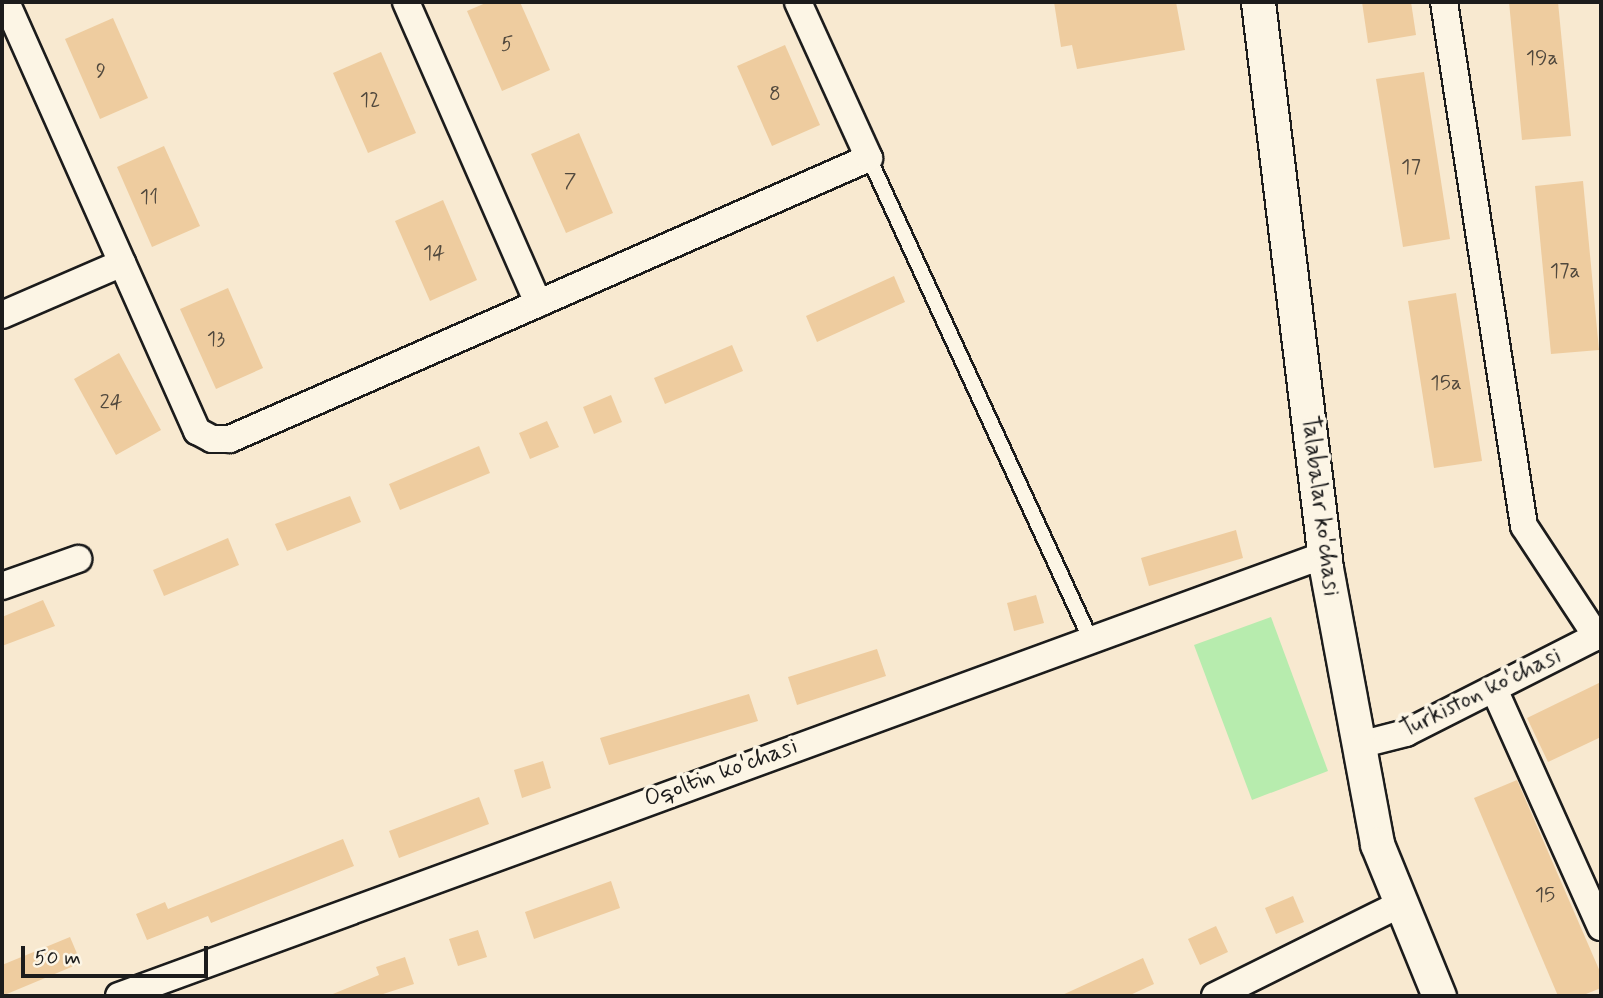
<!DOCTYPE html>
<html>
<head>
<meta charset="utf-8">
<style>
	body { margin:0 }
	#map { position:relative; width:1603px; height:998px; overflow:hidden; background:#f8e9d0; font-family:Mynerve,sans-serif }
	div>[style] { position:absolute }
	.green>* { inset:0; background:#b7ecae }
	.building>* { inset:0; background:#eecc9f }
	.roads { filter:drop-shadow(2px 0 #1c1c1c) drop-shadow(-2px 0 #1c1c1c) drop-shadow(0 2px #1c1c1c) drop-shadow(0 -2px #1c1c1c) }
	.service>* { height:14px; margin:-7px; padding:0 7px; transform-origin:7px; border-radius:7px; background:#fcf5e5 }
	.minor>* { height:26px; margin:-13px; padding:0 13px; transform-origin:13px; border-radius:13px; background:#fcf5e5 }
	.tertiary>* { height:33px; margin:-16.5px; padding:0 16.5px; transform-origin:16.5px; border-radius:16.5px; background:#fcf5e5 }
	span { translate:-50% -50%; white-space:nowrap; text-align:center; line-height:1.15; -webkit-text-stroke:7px #fcf5e5; paint-order:stroke }
	.number-label { font-size:21px; color:#50483d }
	.number-label span { -webkit-text-stroke-width:0 }
	.street-label { font-size:24px; color:#1c1c1c }
	.frame { position:absolute; inset:0; border:4px solid #1c1c1c; pointer-events:none }
	.scale { position:absolute; left:21px; top:946px; width:187px; height:32px; box-sizing:border-box; border:4px solid #1c1c1c; border-top:0; padding-left:9px; font-size:21px; line-height:24px; white-space:nowrap; color:#1c1c1c; -webkit-text-stroke:5px #fcf5e5; paint-order:stroke }
</style>
</head>
<body>
<div id="map">
	<div class="green">
		<i style="clip-path:polygon(1271px 617px,1328px 771px,1252px 800px,1194px 645px)"></i>
	</div>
	<div class="building">
		<i style="clip-path:polygon(488px 2px,520px 2px,550px 70px,502px 91px,467px 11px)"></i>
		<i style="clip-path:polygon(1054px 2px,1176px 2px,1185px 50px,1077px 69px,1072px 45px,1061px 47px)"></i>
		<i style="clip-path:polygon(1362px 2px,1411px 2px,1416px 35px,1368px 43px)"></i>
		<i style="clip-path:polygon(1509px 2px,1558px 2px,1571px 136px,1522px 140px)"></i>
		<i style="clip-path:polygon(113px 18px,148px 98px,100px 119px,65px 39px)"></i>
		<i style="clip-path:polygon(785px 45px,820px 125px,772px 146px,737px 66px)"></i>
		<i style="clip-path:polygon(381px 52px,416px 133px,368px 153px,333px 73px)"></i>
		<i style="clip-path:polygon(1424px 72px,1450px 239px,1403px 247px,1376px 79px)"></i>
		<i style="clip-path:polygon(579px 133px,613px 213px,566px 233px,531px 154px)"></i>
		<i style="clip-path:polygon(164px 146px,200px 226px,152px 247px,117px 167px)"></i>
		<i style="clip-path:polygon(1583px 181px,1599px 350px,1551px 354px,1535px 186px)"></i>
		<i style="clip-path:polygon(443px 200px,477px 280px,430px 301px,395px 221px)"></i>
		<i style="clip-path:polygon(894px 276px,905px 302px,817px 342px,806px 316px)"></i>
		<i style="clip-path:polygon(228px 288px,263px 368px,216px 389px,180px 309px)"></i>
		<i style="clip-path:polygon(1456px 293px,1482px 461px,1434px 468px,1408px 301px)"></i>
		<i style="clip-path:polygon(732px 345px,743px 371px,665px 404px,654px 378px)"></i>
		<i style="clip-path:polygon(119px 353px,161px 430px,116px 455px,74px 379px)"></i>
		<i style="clip-path:polygon(611px 395px,622px 422px,594px 434px,583px 407px)"></i>
		<i style="clip-path:polygon(547px 421px,559px 447px,530px 459px,519px 433px)"></i>
		<i style="clip-path:polygon(479px 446px,490px 473px,400px 510px,389px 484px)"></i>
		<i style="clip-path:polygon(350px 496px,361px 522px,287px 551px,275px 524px)"></i>
		<i style="clip-path:polygon(1236px 530px,1243px 558px,1149px 586px,1141px 558px)"></i>
		<i style="clip-path:polygon(228px 538px,239px 565px,164px 596px,153px 570px)"></i>
		<i style="clip-path:polygon(1036px 595px,1044px 623px,1014px 631px,1007px 603px)"></i>
		<i style="clip-path:polygon(43px 600px,55px 626px,2px 646px,2px 617px)"></i>
		<i style="clip-path:polygon(877px 649px,886px 676px,797px 705px,788px 677px)"></i>
		<i style="clip-path:polygon(1601px 682px,1601px 737px,1548px 762px,1527px 718px)"></i>
		<i style="clip-path:polygon(749px 694px,758px 721px,609px 765px,600px 738px)"></i>
		<i style="clip-path:polygon(543px 761px,551px 788px,522px 798px,514px 770px)"></i>
		<i style="clip-path:polygon(1517px 780px,1601px 974px,1601px 988px,1581px 996px,1558px 996px,1474px 798px)"></i>
		<i style="clip-path:polygon(479px 797px,489px 824px,399px 858px,389px 831px)"></i>
		<i style="clip-path:polygon(343px 839px,354px 866px,211px 923px,208px 916px,147px 940px,136px 914px,165px 902px,168px 909px)"></i>
		<i style="clip-path:polygon(611px 881px,620px 908px,534px 939px,525px 912px)"></i>
		<i style="clip-path:polygon(1293px 896px,1304px 922px,1276px 934px,1265px 908px)"></i>
		<i style="clip-path:polygon(1216px 926px,1228px 952px,1200px 965px,1188px 939px)"></i>
		<i style="clip-path:polygon(478px 930px,487px 957px,458px 966px,449px 939px)"></i>
		<i style="clip-path:polygon(70px 937px,81px 963px,2px 996px,2px 965px)"></i>
		<i style="clip-path:polygon(405px 957px,414px 984px,377px 996px,328px 996px,379px 975px,376px 967px)"></i>
		<i style="clip-path:polygon(1143px 958px,1154px 984px,1128px 996px,1060px 996px)"></i>
	</div>
	<div class="roads">
		<div class="service">
			<i style="left:869px;top:158px;width:528px;rotate:65.28deg"></i>
		</div>
		<div class="minor">
			<i style="left:6px;top:2px;width:470px;rotate:66deg"></i>
			<i style="left:197px;top:431px;width:17px;rotate:28deg"></i>
			<i style="left:212px;top:439px;width:18px"></i>
			<i style="left:230px;top:439px;width:698px;rotate:-23.74deg"></i>
			<i style="left:869px;top:158px;width:171px;rotate:-114.5deg"></i>
			<i style="left:406px;top:2px;width:329px;rotate:66.3deg"></i>
			<i style="left:1444px;top:2px;width:530px;rotate:81.32deg"></i>
			<i style="left:1524px;top:526px;width:133px;rotate:56.7deg"></i>
			<i style="left:2px;top:315px;width:131px;rotate:-23.4deg"></i>
			<i style="left:2px;top:586px;width:81px;rotate:-19.6deg"></i>
			<i style="left:1494px;top:689px;width:261px;rotate:65.8deg"></i>
			<i style="left:1359px;top:745px;width:49px;rotate:-14.3deg"></i>
			<i style="left:1406px;top:733px;width:219px;rotate:-26.9deg"></i>
			<i style="left:119px;top:996px;width:1283px;rotate:-20.1deg"></i>
			<i style="left:1215px;top:996px;width:204px;rotate:-26.4deg"></i>
		</div>
		<div class="tertiary">
			<i style="left:1258px;top:2px;width:570px;rotate:83.15deg"></i>
			<i style="left:1326px;top:568px;width:281px;rotate:79.5deg"></i>
			<i style="left:1377px;top:844px;width:164px;rotate:67.8deg"></i>
		</div>
	</div>
	<div class="number-label">
		<span style="left:507px;top:44px">5</span>
		<span style="left:1542px;top:58px">19a</span>
		<span style="left:101px;top:71px">9</span>
		<span style="left:775px;top:94px">8</span>
		<span style="left:370px;top:100px">12</span>
		<span style="left:1411px;top:167px">17</span>
		<span style="left:570px;top:181px">7</span>
		<span style="left:149px;top:197px">11</span>
		<span style="left:434px;top:253px">14</span>
		<span style="left:1565px;top:271px">17a</span>
		<span style="left:216px;top:339px">13</span>
		<span style="left:1446px;top:383px">15a</span>
		<span style="left:111px;top:402px">24</span>
		<span style="left:1545px;top:895px">15</span>
	</div>
	<div class="street-label">
		<span style="left:1320px;top:506px;rotate:83deg">Talabalar ko'chasi</span>
		<span style="left:1481px;top:693px;rotate:-26deg">Turkiston ko'chasi</span>
		<span style="left:721px;top:773px;rotate:-20deg">Oqoltin ko'chasi</span>
	</div>
	<div class="frame"></div>
	<div class="scale">50 m</div>
</div>
</body>
</html>
